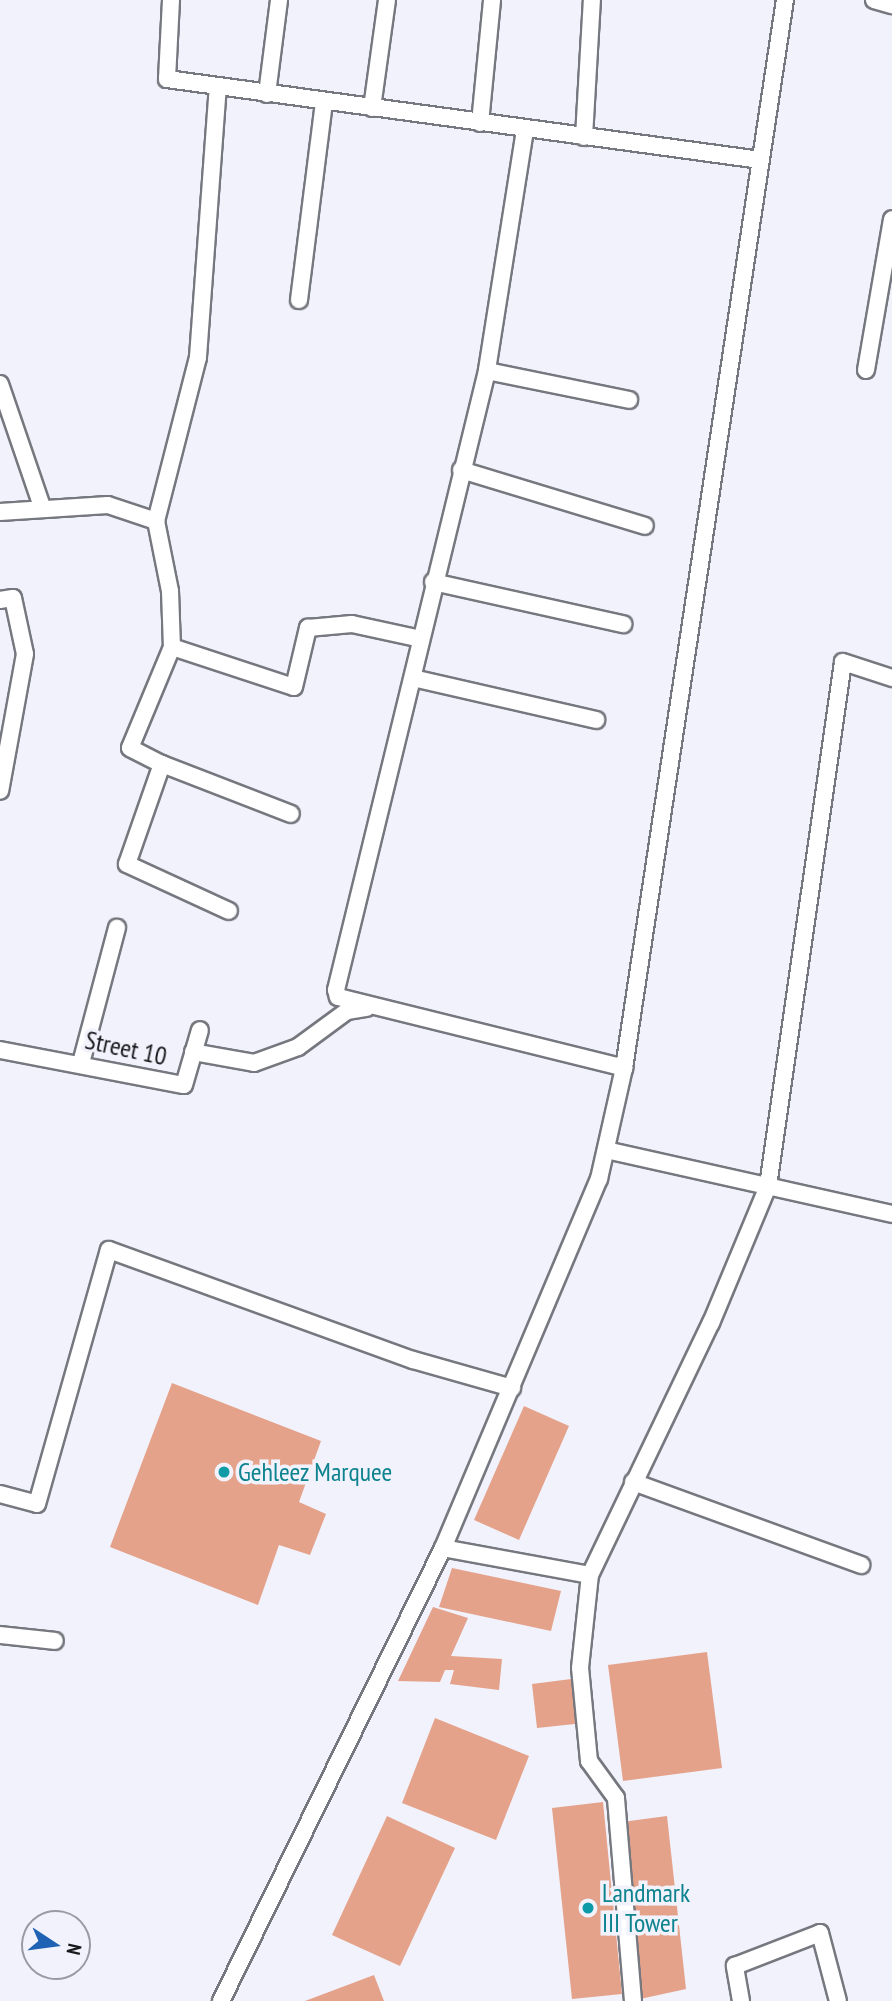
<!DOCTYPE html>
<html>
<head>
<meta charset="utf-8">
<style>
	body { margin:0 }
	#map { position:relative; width:892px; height:2001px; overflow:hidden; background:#f1f2fb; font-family:"PT Sans Narrow",sans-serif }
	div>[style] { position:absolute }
	.building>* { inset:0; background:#e5a28b }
	.roads { filter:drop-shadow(2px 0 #76787f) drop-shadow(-2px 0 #76787f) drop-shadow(0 2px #76787f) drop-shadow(0 -2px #76787f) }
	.minor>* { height:16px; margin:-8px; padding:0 8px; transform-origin:8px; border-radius:8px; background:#fff }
	.dots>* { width:19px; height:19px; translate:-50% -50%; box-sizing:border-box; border:4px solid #f1f2fb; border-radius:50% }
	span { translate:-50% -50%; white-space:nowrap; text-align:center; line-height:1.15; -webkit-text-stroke:7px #f1f2fb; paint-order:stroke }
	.street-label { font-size:26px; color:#18191c }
	.culture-label { font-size:26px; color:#0d838f }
	.left { translate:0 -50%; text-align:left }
	.north { position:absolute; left:21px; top:1910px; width:70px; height:70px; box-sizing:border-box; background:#f1f2fb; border:2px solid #9a9ba2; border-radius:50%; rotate:103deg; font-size:19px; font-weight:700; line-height:28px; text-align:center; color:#18191c }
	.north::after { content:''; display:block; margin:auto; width:24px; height:32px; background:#1f62b3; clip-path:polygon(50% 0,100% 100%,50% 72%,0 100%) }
</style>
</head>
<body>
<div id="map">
	<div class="building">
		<i style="clip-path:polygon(172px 1383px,321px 1441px,299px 1502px,326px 1514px,310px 1555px,279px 1545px,258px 1605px,110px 1547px)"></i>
		<i style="clip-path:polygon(524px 1406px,569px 1426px,519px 1540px,474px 1520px)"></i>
		<i style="clip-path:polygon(452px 1568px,561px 1591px,551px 1631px,439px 1607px)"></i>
		<i style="clip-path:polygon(433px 1607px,468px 1618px,451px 1656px,502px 1659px,499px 1690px,450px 1684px,454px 1670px,445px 1670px,440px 1682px,398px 1681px)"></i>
		<i style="clip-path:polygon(707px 1652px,722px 1768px,623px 1781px,608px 1665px)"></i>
		<i style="clip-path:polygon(579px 1678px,584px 1723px,537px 1728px,532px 1684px)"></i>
		<i style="clip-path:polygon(435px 1718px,529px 1756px,496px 1840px,402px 1803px)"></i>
		<i style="clip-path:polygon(603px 1802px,622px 1994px,572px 1999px,552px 1808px)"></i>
		<i style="clip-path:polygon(387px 1816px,455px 1848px,400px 1966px,332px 1935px)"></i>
		<i style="clip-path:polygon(667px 1816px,686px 1989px,640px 1999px,622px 1822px)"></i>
		<i style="clip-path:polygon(374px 1975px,384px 2001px,305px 2001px)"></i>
	</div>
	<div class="roads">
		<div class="minor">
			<i style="left:171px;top:0;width:79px;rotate:92.9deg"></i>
			<i style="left:167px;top:79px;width:599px;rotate:7.77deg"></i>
			<i style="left:874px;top:0;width:19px;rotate:16deg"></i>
			<i style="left:267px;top:94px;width:95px;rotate:-82.7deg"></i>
			<i style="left:372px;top:108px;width:109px;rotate:-82.1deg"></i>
			<i style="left:480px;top:123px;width:124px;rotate:-84.4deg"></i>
			<i style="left:525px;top:130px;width:244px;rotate:99deg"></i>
			<i style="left:487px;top:371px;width:637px;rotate:103.71deg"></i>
			<i style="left:336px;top:990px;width:7px;rotate:74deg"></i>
			<i style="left:338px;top:997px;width:295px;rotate:13.9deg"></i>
			<i style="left:584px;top:137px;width:137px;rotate:-86.7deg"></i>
			<i style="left:299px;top:300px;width:200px;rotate:-82.8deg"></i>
			<i style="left:866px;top:370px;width:153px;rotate:-80.2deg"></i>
			<i style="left:487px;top:371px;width:145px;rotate:11.5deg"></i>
			<i style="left:0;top:384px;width:130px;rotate:71.1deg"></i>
			<i style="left:461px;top:470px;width:192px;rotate:16.9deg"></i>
			<i style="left:0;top:512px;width:108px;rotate:-3.7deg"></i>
			<i style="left:108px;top:505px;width:51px;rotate:18.4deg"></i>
			<i style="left:156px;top:521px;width:169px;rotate:-75.6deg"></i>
			<i style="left:198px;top:357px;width:271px;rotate:-85.8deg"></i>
			<i style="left:156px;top:521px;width:71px;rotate:78.7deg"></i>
			<i style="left:170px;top:591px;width:56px;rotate:88deg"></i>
			<i style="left:172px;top:647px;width:109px;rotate:112.6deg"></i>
			<i style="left:130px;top:748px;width:36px;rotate:27deg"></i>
			<i style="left:162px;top:764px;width:106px;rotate:109.3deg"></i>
			<i style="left:127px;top:864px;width:112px;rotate:24.7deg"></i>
			<i style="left:433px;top:582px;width:195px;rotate:12.5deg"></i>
			<i style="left:0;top:600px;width:13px;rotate:-9deg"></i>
			<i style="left:13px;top:598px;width:57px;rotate:77.9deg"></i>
			<i style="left:25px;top:654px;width:139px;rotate:100.3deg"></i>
			<i style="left:172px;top:647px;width:128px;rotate:18.2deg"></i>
			<i style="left:294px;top:687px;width:61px;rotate:-76.7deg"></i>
			<i style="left:308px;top:628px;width:44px;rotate:-5.2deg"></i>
			<i style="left:352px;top:624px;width:66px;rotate:12.2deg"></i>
			<i style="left:413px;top:678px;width:188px;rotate:12.9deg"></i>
			<i style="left:162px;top:764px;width:138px;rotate:21.2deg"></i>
			<i style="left:0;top:1050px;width:187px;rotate:10.8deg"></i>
			<i style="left:184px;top:1085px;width:57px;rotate:-73.8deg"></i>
			<i style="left:193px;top:1052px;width:62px;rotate:10.2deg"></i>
			<i style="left:254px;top:1063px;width:47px;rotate:-20deg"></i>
			<i style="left:298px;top:1047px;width:61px;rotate:-36.3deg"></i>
			<i style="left:347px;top:1011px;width:20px;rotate:-9deg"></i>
			<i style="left:81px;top:1063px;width:140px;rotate:-75.1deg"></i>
			<i style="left:606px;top:1150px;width:293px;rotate:12.6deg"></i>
			<i style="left:633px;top:1482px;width:243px;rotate:20deg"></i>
			<i style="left:0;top:1494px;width:38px;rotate:15deg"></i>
			<i style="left:37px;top:1504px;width:264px;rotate:-74.2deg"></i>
			<i style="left:109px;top:1250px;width:323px;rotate:19.9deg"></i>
			<i style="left:413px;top:1360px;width:103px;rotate:15.8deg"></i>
			<i style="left:443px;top:1548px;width:149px;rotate:10.4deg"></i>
			<i style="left:0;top:1635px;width:55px;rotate:6.2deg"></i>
			<i style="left:221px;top:2001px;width:504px;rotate:-63.89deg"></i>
			<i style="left:443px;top:1548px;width:401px;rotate:-67.1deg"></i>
			<i style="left:599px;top:1179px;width:114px;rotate:-77.3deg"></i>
			<i style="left:624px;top:1068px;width:1080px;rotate:-81.43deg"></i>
			<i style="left:633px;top:2001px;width:204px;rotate:-94.8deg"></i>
			<i style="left:616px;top:1798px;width:46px;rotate:-126.1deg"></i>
			<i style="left:589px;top:1761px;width:93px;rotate:-95.5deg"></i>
			<i style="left:580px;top:1668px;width:94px;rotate:-83.9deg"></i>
			<i style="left:590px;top:1575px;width:280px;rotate:-64.4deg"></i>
			<i style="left:711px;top:1323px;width:148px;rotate:-67.4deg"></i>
			<i style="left:768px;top:1186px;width:529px;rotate:-81.85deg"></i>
			<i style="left:843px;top:662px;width:52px;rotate:18.1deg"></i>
			<i style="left:741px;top:2001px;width:36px;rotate:-100deg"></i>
			<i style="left:735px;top:1966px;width:91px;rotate:-21.2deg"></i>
			<i style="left:820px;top:1933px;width:70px;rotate:75.2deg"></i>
		</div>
	</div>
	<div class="dots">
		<i style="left:224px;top:1472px;background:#0f9aa8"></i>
		<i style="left:588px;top:1908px;background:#0f9aa8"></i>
	</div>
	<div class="street-label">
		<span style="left:126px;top:1048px;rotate:12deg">Street 10</span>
	</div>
	<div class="culture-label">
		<span class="left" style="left:238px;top:1472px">Gehleez Marquee</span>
		<span class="left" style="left:602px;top:1908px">Landmark<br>III Tower</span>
	</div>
	<div class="north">N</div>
</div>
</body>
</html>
